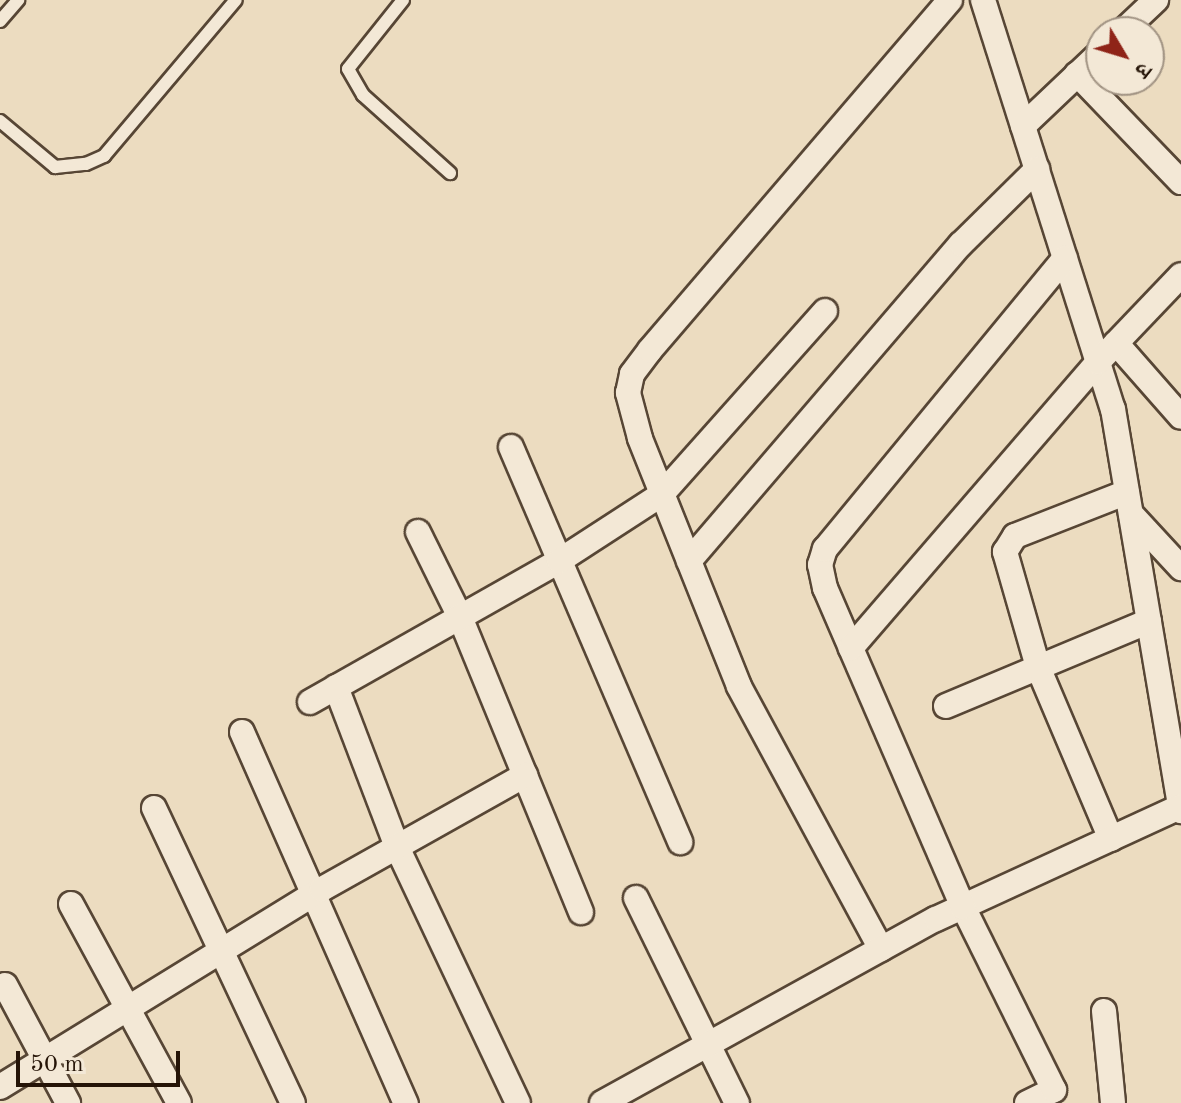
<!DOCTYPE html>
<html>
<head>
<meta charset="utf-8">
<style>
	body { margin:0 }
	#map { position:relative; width:1181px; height:1103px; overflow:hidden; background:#ecdcc0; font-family:"Old Standard TT","Noto Serif Devanagari",serif }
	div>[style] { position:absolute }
	.roads { filter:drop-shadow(2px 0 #574635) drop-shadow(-2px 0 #574635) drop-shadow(0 2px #574635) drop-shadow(0 -2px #574635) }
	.lane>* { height:12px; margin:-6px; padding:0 6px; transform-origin:6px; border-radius:6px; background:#f3e8d6 }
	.street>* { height:24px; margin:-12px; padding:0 12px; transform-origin:12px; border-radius:12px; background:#f3e8d6 }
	span { translate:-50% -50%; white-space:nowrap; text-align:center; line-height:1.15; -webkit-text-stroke:8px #f3e8d6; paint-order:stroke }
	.north { position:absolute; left:1085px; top:16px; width:80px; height:80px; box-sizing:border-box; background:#f3e8d6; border:2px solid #a19383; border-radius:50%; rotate:128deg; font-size:22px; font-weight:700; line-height:32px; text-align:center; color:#251407 }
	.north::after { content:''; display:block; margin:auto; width:28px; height:36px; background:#8f2418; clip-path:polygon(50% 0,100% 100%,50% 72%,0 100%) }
	.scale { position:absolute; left:16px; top:1051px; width:164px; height:36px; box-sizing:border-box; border:4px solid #251407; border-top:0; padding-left:10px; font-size:24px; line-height:28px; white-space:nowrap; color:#251407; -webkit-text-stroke:6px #f3e8d6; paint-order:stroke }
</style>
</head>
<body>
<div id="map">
	<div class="roads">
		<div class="lane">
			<i style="left:403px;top:0;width:88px;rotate:128.6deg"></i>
			<i style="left:348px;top:69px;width:30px;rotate:60deg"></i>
			<i style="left:363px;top:95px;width:117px;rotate:41.9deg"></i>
			<i style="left:0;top:21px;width:28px;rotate:-49deg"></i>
			<i style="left:0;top:121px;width:72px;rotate:39.9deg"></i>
			<i style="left:55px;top:167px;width:31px;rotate:-6deg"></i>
			<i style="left:86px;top:164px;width:20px;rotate:-24deg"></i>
			<i style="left:104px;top:156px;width:204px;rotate:-49.8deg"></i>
		</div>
		<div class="street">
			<i style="left:983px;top:0;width:429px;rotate:72.4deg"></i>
			<i style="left:1113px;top:409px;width:408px;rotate:80.4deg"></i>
			<i style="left:1122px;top:32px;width:47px;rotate:-43.3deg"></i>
			<i style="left:1077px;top:74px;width:150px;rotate:46.1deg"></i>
			<i style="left:1023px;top:126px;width:108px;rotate:-43.5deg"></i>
			<i style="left:1116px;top:343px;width:98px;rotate:48.7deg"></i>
			<i style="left:511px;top:447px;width:430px;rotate:66.8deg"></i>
			<i style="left:1131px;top:514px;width:74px;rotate:47.2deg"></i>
			<i style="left:418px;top:532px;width:95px;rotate:63.7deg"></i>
			<i style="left:460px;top:617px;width:319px;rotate:67.7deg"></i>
			<i style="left:689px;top:561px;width:418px;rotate:-49.4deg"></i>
			<i style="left:961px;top:244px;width:107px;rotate:-44.6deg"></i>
			<i style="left:851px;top:648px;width:65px;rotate:-113.4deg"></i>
			<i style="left:825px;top:588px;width:24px;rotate:-102deg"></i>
			<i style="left:820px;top:565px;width:17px;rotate:-73deg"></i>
			<i style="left:825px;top:549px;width:377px;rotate:-50.5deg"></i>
			<i style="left:336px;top:687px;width:171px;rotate:69.1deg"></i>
			<i style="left:397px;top:847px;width:283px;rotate:64.7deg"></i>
			<i style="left:310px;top:702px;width:286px;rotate:-29.5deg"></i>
			<i style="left:559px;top:561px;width:123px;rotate:-33deg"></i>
			<i style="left:662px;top:494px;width:245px;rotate:-48.3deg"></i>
			<i style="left:946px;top:706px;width:220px;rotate:-22.7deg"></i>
			<i style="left:242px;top:732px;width:406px;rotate:66.2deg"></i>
			<i style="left:154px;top:808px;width:326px;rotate:64.8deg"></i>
			<i style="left:1111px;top:839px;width:187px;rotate:-113deg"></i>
			<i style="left:1038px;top:667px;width:120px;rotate:-106deg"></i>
			<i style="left:1005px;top:552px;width:19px;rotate:-58deg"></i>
			<i style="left:1015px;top:536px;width:120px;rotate:-21.4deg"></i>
			<i style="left:636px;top:898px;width:229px;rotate:63.8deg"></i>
			<i style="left:71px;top:904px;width:226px;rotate:61.5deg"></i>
			<i style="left:881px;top:949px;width:299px;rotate:-118.4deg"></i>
			<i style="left:739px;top:686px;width:267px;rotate:-111.8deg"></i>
			<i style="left:640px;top:438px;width:47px;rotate:-104.9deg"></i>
			<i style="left:628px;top:393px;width:19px;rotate:-78deg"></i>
			<i style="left:632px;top:374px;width:30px;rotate:-53deg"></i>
			<i style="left:650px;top:350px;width:461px;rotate:-49.4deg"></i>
			<i style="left:5px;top:985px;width:134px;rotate:61.9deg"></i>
			<i style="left:1104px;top:1011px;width:92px;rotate:84.4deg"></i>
			<i style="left:0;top:1087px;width:378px;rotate:-31.6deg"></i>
			<i style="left:322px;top:889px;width:233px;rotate:-29.3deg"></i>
			<i style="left:602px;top:1103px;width:381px;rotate:-28.9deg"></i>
			<i style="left:936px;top:919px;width:268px;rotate:-24.7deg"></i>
			<i style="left:1027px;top:1103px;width:30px;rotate:-26deg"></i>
			<i style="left:1054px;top:1090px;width:204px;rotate:-116.4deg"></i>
			<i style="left:963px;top:907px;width:282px;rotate:-113.4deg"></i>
			<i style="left:851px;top:648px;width:378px;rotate:-49.2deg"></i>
			<i style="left:1098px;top:362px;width:120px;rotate:-46.3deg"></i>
		</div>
	</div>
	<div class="north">उ</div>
	<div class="scale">50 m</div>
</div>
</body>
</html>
